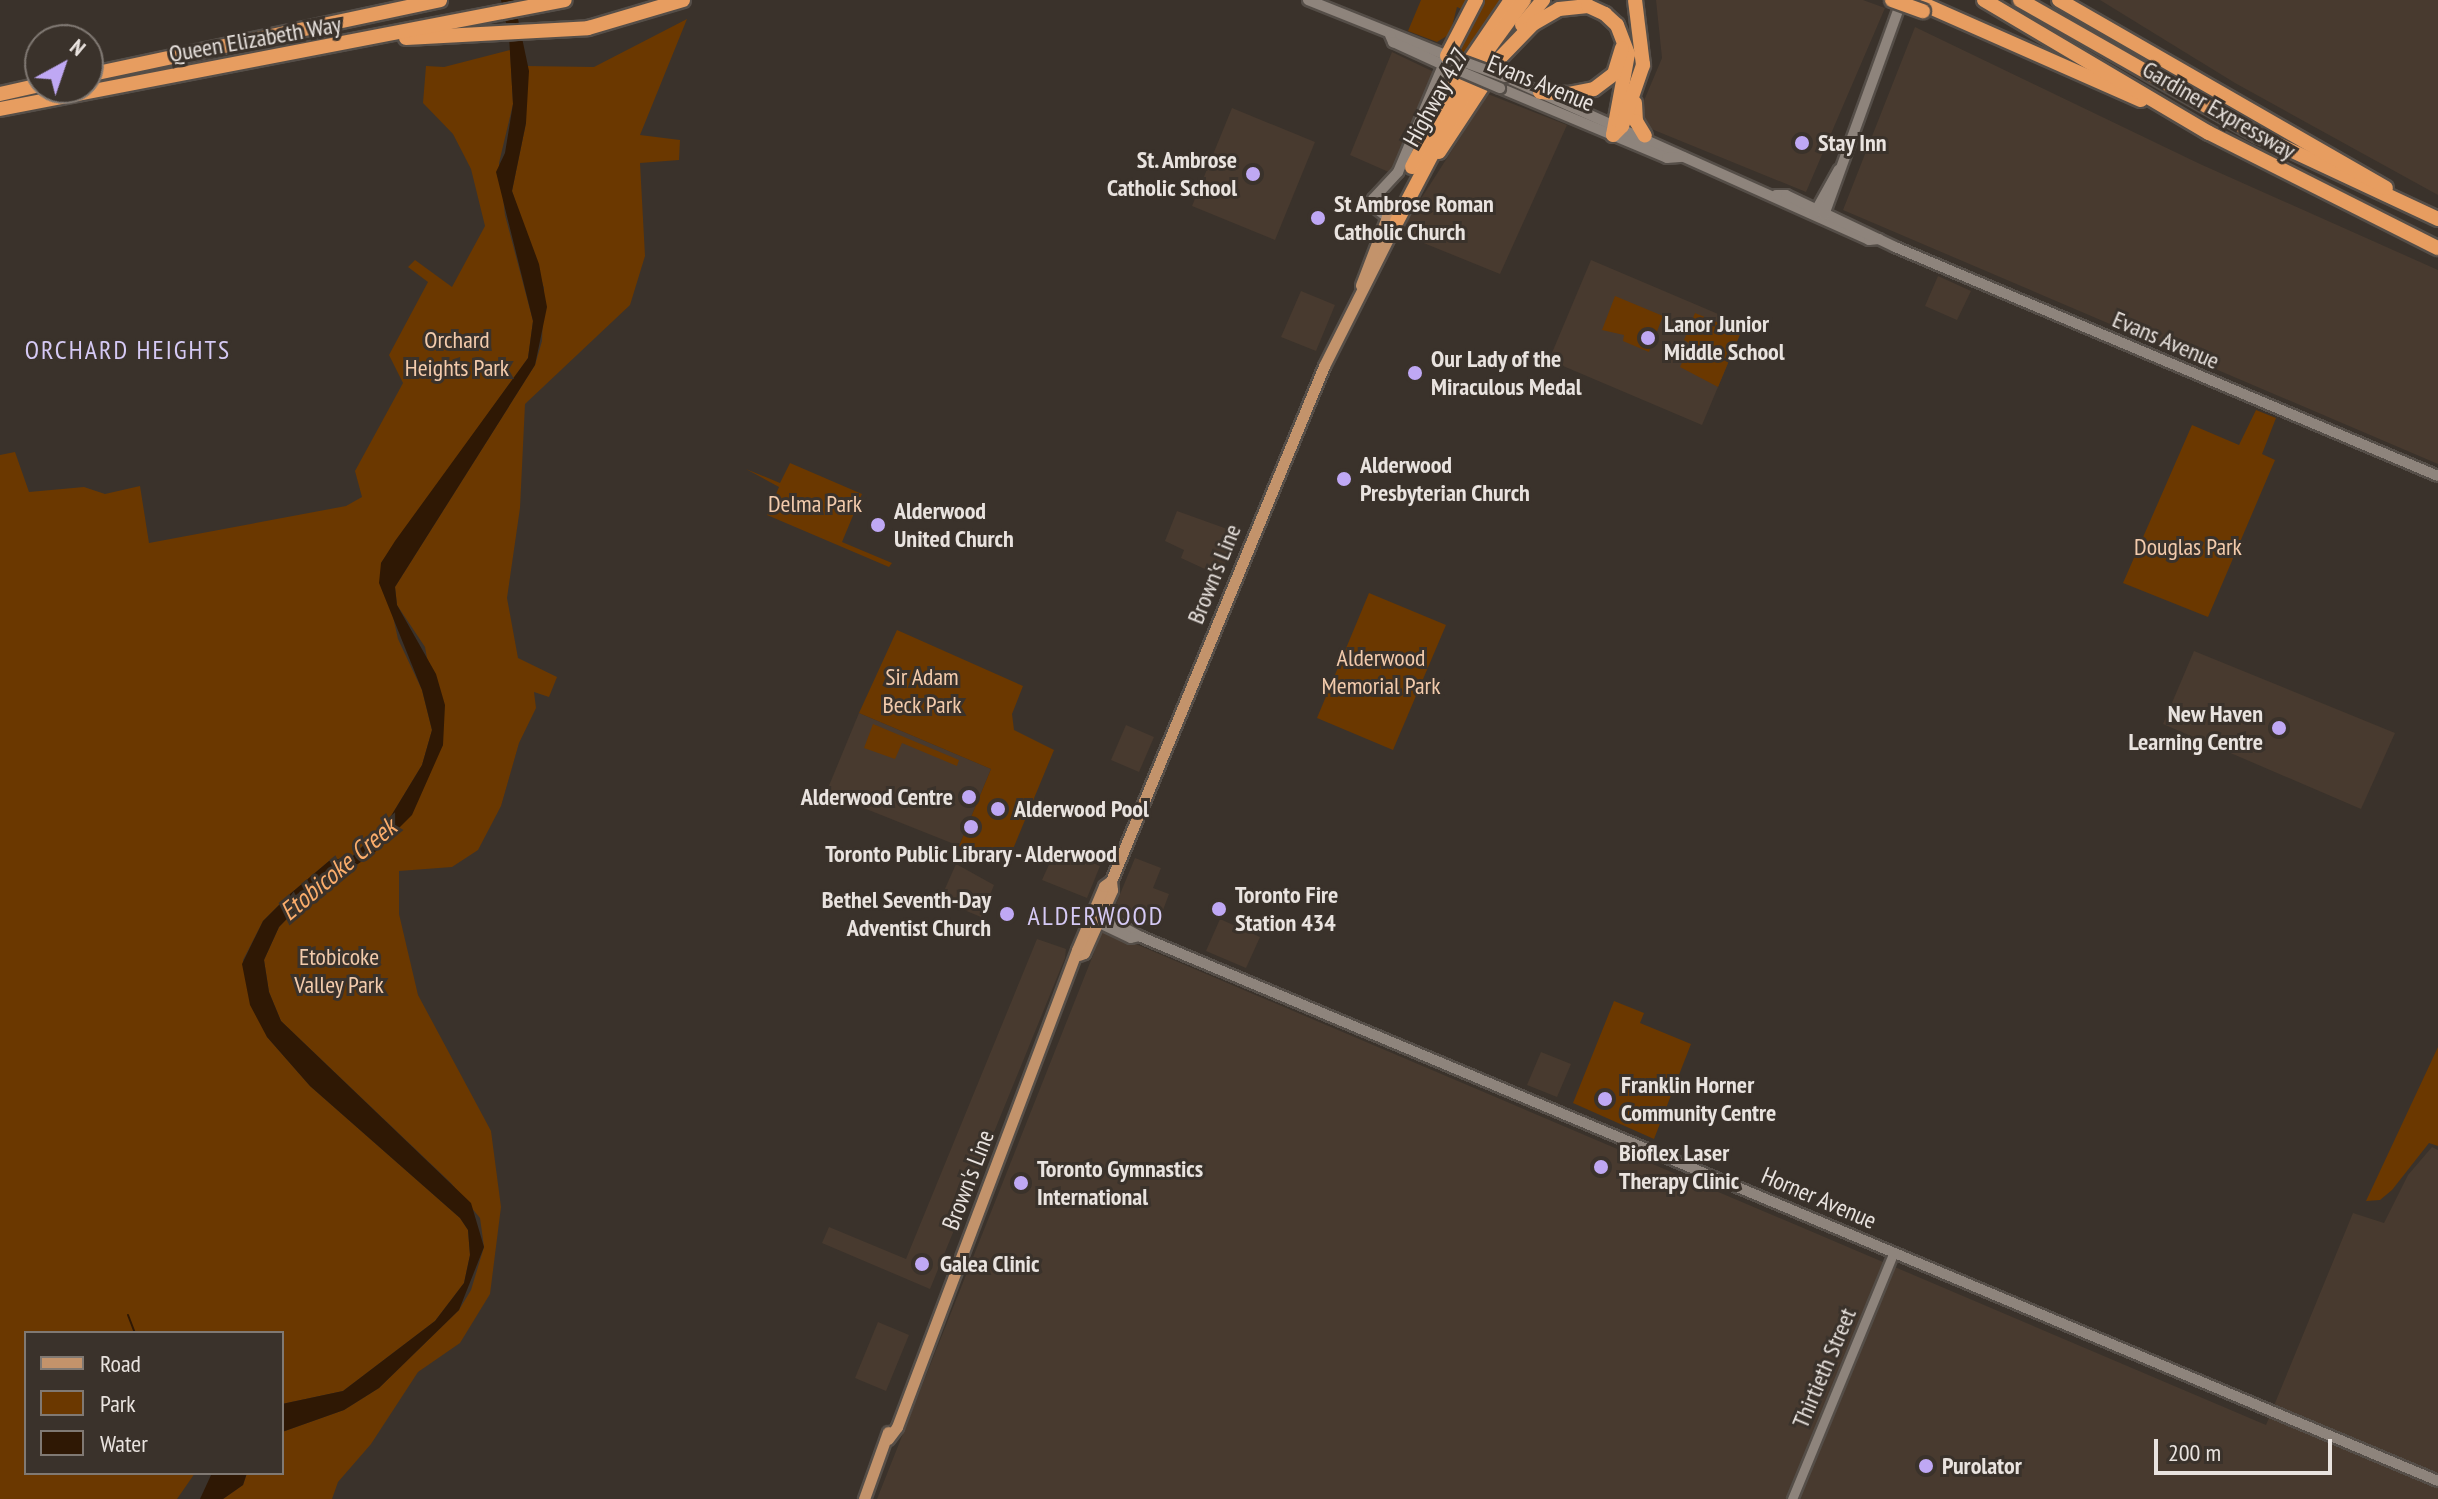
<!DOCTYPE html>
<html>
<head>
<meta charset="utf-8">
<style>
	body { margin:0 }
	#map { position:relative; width:2438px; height:1499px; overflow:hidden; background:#3a322b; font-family:"PT Sans Narrow",sans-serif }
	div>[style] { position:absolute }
	.built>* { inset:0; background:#483a2f }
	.green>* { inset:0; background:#6b3800 }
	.water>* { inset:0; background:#2f1804 }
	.stream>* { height:2px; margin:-1px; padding:0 1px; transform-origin:1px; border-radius:1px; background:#2f1804 }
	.roads { filter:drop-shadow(2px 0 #554e48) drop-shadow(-2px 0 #554e48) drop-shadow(0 2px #554e48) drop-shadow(0 -2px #554e48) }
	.tertiary>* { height:9px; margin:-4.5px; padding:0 4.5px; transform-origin:4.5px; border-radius:4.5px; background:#8e847c }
	.secondary>* { height:10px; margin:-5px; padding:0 5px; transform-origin:5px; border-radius:5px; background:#8e847c }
	.primary>* { height:11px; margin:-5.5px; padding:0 5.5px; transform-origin:5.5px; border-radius:5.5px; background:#c3936b }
	.motorway>* { height:14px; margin:-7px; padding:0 7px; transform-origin:7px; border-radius:7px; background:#e79d60 }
	.bridges { filter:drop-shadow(2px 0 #554e48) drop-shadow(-2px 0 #554e48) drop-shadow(0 2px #554e48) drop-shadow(0 -2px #554e48) }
	.secondary-bridge>* { height:10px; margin:-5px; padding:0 5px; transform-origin:5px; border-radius:5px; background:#8e847c }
	.motorway-bridge>* { height:14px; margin:-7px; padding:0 7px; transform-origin:7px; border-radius:7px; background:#e79d60 }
	.dots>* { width:22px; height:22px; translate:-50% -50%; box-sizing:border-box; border:4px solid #3a322b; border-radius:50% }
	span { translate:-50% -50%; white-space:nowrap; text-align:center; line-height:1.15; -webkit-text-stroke:6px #3a322b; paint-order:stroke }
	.street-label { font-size:24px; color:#e9e3df }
	.poi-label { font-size:24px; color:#e9e3df; font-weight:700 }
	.left { translate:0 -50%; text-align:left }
	.right { translate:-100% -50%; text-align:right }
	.park-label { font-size:24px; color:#f3cbac }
	.neighbourhood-label { font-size:26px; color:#d6caf5; letter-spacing:2px }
	.water-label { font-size:26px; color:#fbad6b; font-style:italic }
	.legend { position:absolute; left:24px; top:1331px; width:260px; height:144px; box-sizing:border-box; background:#3a322b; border:2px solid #807973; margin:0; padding:10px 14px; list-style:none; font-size:24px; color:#e9e3df }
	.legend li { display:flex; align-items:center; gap:16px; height:40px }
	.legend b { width:40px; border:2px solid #807973 }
	.north { position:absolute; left:24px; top:24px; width:80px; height:80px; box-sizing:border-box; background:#3a322b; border:2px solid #807973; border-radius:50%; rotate:40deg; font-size:22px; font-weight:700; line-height:32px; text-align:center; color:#e9e3df }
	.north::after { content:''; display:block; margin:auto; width:28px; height:36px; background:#bfa8f4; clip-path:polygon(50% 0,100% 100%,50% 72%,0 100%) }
	.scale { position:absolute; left:2154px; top:1439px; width:178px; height:36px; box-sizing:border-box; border:4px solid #e9e3df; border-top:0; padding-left:10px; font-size:24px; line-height:28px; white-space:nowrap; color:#e9e3df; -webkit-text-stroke:6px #3a322b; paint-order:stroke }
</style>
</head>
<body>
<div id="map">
	<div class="built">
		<i style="clip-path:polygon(1656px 0,1863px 0,1885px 8px,1806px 192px,1649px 128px,1640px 110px,1662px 58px)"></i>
		<i style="clip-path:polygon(2100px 0,2438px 0,2438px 195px,2235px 83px)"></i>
		<i style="clip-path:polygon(1915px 27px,2200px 164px,2438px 270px,2438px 464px,1843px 210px)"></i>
		<i style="clip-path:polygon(1392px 52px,1434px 72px,1391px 173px,1350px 155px)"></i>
		<i style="clip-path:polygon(1488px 94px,1567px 125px,1500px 274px,1399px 233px)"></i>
		<i style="clip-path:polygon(1232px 108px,1315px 142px,1275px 240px,1192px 206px)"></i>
		<i style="clip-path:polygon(1591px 260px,1744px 325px,1702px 425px,1549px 360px)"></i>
		<i style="clip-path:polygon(1938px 276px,1971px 291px,1957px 320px,1925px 306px)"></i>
		<i style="clip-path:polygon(1301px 291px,1335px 305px,1316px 351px,1281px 337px)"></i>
		<i style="clip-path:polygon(1177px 511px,1230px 530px,1235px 539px,1220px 576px,1181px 558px,1184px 550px,1165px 541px)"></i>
		<i style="clip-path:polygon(2194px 651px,2395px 733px,2361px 809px,2163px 724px)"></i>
		<i style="clip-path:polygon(859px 713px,991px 769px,959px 846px,826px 793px)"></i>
		<i style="clip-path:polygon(1126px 725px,1154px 737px,1139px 772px,1111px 760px)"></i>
		<i style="clip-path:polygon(1057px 847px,1100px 866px,1087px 898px,1042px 880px)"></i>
		<i style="clip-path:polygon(1135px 858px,1161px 868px,1153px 888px,1169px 894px,1156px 929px,1113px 911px)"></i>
		<i style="clip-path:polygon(956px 864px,994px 885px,981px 917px,940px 900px)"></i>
		<i style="clip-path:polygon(1220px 919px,1260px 937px,1246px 968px,1206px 951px)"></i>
		<i style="clip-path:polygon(1103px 930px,2266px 1425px,2353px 1213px,2384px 1223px,2408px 1175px,2432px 1147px,2438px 1150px,2438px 1499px,877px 1499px)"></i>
		<i style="clip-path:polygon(1037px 939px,1066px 949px,1065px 958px,930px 1289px,822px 1243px,829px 1227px,906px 1259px)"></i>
		<i style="clip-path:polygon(1541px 1052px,1571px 1064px,1557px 1097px,1527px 1085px)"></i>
		<i style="clip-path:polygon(878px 1322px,909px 1335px,886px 1391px,855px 1378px)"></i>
	</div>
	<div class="green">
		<i style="clip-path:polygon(1421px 0,1471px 0,1464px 10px,1457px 7px,1450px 34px,1437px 42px,1408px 31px)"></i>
		<i style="clip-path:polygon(1483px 0,1503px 0,1464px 53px,1454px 48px)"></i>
		<i style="clip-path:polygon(687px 19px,640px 135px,680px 140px,679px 160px,640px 163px,645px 256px,630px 305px,525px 404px,520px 508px,507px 598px,518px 658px,557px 677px,549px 697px,534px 692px,536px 708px,519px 743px,501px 806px,478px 850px,452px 867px,399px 871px,399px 914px,418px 995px,491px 1131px,501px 1207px,490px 1294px,460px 1343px,418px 1372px,371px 1444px,338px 1482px,332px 1499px,223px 1499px,243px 1485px,247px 1473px,282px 1473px,282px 1432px,344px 1410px,379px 1388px,459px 1310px,471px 1290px,484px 1247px,480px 1218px,451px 1183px,281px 1021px,269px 992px,264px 960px,279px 927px,306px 899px,374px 853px,443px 745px,425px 647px,397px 605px,395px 587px,535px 365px,542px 341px,544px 288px,512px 191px,526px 123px,526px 66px,594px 67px)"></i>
		<i style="clip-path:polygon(510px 50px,513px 104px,499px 163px,505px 215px,533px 321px,528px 358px,381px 563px,398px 639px,422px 690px,432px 730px,422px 765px,388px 821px,352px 856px,329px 861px,290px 894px,263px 921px,243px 960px,267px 1037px,310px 1086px,460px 1218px,468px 1230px,470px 1255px,464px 1283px,435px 1321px,343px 1391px,282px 1404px,282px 1333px,26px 1333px,26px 1473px,195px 1473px,177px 1499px,0 1499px,0 455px,15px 452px,29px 492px,84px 487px,105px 494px,140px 486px,149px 543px,346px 506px,362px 497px,355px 471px,403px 383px,389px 355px,428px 282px,408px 267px,415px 260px,452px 287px,485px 226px,471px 169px,453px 134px,423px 103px,426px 66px,444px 67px)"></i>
		<i style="clip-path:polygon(1615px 296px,1663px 316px,1649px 352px,1623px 341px,1624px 335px,1602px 330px)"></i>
		<i style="clip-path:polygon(1695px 313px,1741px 332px,1718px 387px,1680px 367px,1691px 344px,1684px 340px)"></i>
		<i style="clip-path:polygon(2256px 410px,2276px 418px,2262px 454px,2275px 460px,2208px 617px,2123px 583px,2192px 425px,2239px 445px)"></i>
		<i style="clip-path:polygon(790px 463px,862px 494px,842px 542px,892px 563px,889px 567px,767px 515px,779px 487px,746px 469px,780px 483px)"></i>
		<i style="clip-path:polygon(1369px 593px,1446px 625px,1393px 750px,1317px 718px)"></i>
		<i style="clip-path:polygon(897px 630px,1023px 686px,1012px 714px,1014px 730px,1054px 750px,1006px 866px,959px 846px,991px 769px,859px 713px)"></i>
		<i style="clip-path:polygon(873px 724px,959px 760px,957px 766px,902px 743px,895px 759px,864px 748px)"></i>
		<i style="clip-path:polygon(1614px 1001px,1644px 1013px,1640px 1023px,1691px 1044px,1654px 1139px,1573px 1103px)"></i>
		<i style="clip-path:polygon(2438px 1047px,2438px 1146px,2429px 1143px,2392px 1190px,2380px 1200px,2366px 1201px)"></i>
	</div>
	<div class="water">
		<i style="clip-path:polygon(501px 0,514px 0,529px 71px,526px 123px,512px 191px,539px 264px,547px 307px,535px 365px,395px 587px,397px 605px,436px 674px,445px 705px,443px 745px,412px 815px,374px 853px,306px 899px,279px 927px,264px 960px,269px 992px,281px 1021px,471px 1203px,484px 1247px,459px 1310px,379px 1388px,344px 1410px,282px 1432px,282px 1404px,343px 1391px,435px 1321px,464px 1283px,470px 1255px,468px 1230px,460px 1218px,310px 1086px,267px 1037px,250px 1005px,242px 964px,263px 921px,290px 894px,329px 861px,353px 856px,388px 821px,422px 765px,432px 730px,422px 690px,379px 583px,381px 563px,395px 541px,528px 358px,533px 321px,496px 172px,505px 153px,513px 104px,509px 36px)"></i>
		<i style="clip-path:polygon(212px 1473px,247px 1473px,243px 1485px,223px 1499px,200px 1499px)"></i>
	</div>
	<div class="stream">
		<i style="left:128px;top:1315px;width:19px;rotate:69deg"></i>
	</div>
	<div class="roads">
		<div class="tertiary">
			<i style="left:1792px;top:1499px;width:267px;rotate:-67.6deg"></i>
		</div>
		<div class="secondary">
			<i style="left:1308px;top:0;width:156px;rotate:21.8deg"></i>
			<i style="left:1390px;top:35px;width:8px;rotate:67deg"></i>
			<i style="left:1393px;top:42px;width:63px;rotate:24.5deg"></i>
			<i style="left:1505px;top:77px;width:399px;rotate:24.1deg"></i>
			<i style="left:1869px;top:240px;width:10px;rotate:-6deg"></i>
			<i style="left:1500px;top:88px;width:181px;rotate:22.7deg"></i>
			<i style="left:1667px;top:158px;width:16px;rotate:-4deg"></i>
			<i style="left:1776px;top:195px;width:10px"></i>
			<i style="left:1786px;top:195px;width:121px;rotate:25.5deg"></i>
			<i style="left:1895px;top:247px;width:589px;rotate:22.87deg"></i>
			<i style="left:1814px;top:214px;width:51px;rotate:-60.9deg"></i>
			<i style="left:1824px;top:215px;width:229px;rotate:-70.1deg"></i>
			<i style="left:1387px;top:217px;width:16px;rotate:-142deg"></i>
			<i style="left:1374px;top:207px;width:8px;rotate:-97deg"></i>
			<i style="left:1373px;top:199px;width:37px;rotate:-47deg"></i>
			<i style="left:1398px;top:172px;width:126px;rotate:-67.1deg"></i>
			<i style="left:1097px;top:913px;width:48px;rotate:28.7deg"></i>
			<i style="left:1139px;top:936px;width:1409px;rotate:22.76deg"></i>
			<i style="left:1091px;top:919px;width:44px;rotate:25.4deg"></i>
			<i style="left:1131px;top:938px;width:8px;rotate:-14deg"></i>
		</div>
		<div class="primary">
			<i style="left:1079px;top:955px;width:5px;rotate:-22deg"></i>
			<i style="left:1084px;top:953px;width:69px;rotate:-66deg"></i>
			<i style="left:1112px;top:890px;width:9px;rotate:-96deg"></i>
			<i style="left:1111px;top:881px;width:557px;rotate:-67.53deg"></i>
			<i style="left:1324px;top:366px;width:162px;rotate:-63.3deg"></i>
			<i style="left:1397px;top:221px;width:11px;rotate:-158deg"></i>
			<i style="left:1387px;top:217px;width:73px;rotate:110.9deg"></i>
			<i style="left:888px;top:1439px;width:15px;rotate:-53deg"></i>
			<i style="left:897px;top:1427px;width:510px;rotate:-69.33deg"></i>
			<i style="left:1077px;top:950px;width:69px;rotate:-67.1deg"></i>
			<i style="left:1104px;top:886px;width:9px;rotate:-36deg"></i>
			<i style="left:864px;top:1499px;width:71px;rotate:-70.3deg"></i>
		</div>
		<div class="motorway">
			<i style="left:1914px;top:0;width:248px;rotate:23.8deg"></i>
			<i style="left:1984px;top:0;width:261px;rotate:30.6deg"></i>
			<i style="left:2209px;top:133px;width:256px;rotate:26.7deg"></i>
			<i style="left:2020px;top:0;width:274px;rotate:29.6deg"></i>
			<i style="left:2258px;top:135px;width:199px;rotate:25deg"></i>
			<i style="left:2059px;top:0;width:377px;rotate:29.9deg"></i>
			<i style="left:1522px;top:25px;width:33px;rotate:-50deg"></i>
			<i style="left:406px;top:38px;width:182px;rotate:-3.1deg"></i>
			<i style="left:588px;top:28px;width:99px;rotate:-16.4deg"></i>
			<i style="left:1447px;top:56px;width:63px;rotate:-62.6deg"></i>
			<i style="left:1501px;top:57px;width:46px;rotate:-45.9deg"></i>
			<i style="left:1533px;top:24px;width:30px;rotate:-30deg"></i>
			<i style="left:1559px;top:9px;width:29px;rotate:-6deg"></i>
			<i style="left:1588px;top:6px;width:19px;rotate:25deg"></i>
			<i style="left:1605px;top:14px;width:16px;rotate:43deg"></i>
			<i style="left:1617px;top:25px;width:31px;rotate:69deg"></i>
			<i style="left:1628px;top:54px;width:82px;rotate:100.5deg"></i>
			<i style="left:88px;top:75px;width:360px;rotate:-12deg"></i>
			<i style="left:1540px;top:92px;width:28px;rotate:4deg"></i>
			<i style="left:1568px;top:94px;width:26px;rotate:-11deg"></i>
			<i style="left:1594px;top:89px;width:25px;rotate:-37deg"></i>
			<i style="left:1614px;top:74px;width:27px;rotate:-73deg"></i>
			<i style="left:0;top:94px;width:41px;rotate:-12.7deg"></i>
			<i style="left:1635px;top:103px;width:18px;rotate:87deg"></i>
			<i style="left:1636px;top:121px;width:17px;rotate:59deg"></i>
			<i style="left:0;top:109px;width:575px;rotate:-10.92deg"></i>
			<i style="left:1613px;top:135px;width:13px;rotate:-45deg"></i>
			<i style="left:1622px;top:126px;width:65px;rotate:-71deg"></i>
			<i style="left:1643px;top:65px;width:65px;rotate:-97deg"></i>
			<i style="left:1439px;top:152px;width:95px;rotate:-56.6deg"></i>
			<i style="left:1412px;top:167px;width:100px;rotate:-62.7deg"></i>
			<i style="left:1458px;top:78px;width:94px;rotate:-55.8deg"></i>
			<i style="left:1397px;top:221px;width:187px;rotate:-62.3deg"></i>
			<i style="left:1484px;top:55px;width:68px;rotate:-54deg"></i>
		</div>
	</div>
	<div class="bridges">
		<div class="secondary-bridge">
			<i style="left:1459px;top:60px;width:49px;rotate:20.3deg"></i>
			<i style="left:1455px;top:69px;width:49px;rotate:22.9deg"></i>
		</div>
		<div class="motorway-bridge">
			<i style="left:1892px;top:0;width:33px;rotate:20deg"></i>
		</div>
	</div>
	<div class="dots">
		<i style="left:1802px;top:143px;background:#bfa8f4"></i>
		<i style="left:1253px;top:174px;background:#bfa8f4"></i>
		<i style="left:1318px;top:218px;background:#bfa8f4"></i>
		<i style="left:1648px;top:338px;background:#bfa8f4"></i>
		<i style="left:1415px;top:373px;background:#bfa8f4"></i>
		<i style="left:1344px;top:479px;background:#bfa8f4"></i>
		<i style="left:878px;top:525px;background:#bfa8f4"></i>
		<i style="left:2279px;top:728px;background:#bfa8f4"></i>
		<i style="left:969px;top:797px;background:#bfa8f4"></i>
		<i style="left:998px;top:809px;background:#bfa8f4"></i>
		<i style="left:971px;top:827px;background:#bfa8f4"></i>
		<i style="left:1219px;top:909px;background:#bfa8f4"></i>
		<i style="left:1007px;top:914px;background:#bfa8f4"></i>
		<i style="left:1605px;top:1099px;background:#bfa8f4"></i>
		<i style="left:1601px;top:1167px;background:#bfa8f4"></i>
		<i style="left:1021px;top:1183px;background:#bfa8f4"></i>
		<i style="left:922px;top:1264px;background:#bfa8f4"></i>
		<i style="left:1926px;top:1466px;background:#bfa8f4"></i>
	</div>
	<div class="street-label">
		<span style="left:255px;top:39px;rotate:-10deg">Queen Elizabeth Way</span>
		<span style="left:1541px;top:83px;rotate:22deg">Evans Avenue</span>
		<span style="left:1436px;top:97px;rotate:-61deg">Highway 427</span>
		<span style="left:2219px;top:110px;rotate:30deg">Gardiner Expressway</span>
		<span style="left:2166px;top:340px;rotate:23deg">Evans Avenue</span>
		<span style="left:1214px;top:574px;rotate:-68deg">Brown's Line</span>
		<span style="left:968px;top:1180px;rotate:-69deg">Brown's Line</span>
		<span style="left:1819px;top:1198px;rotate:23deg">Horner Avenue</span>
		<span style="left:1824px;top:1368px;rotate:-67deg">Thirtieth Street</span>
	</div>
	<div class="poi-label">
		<span class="left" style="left:1818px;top:143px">Stay Inn</span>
		<span class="right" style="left:1237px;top:174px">St. Ambrose<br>Catholic School</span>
		<span class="left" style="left:1334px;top:218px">St Ambrose Roman<br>Catholic Church</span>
		<span class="left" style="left:1664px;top:338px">Lanor Junior<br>Middle School</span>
		<span class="left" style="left:1431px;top:373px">Our Lady of the<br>Miraculous Medal</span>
		<span class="left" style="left:1360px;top:479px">Alderwood<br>Presbyterian Church</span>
		<span class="left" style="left:894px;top:525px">Alderwood<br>United Church</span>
		<span class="right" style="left:2263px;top:728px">New Haven<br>Learning Centre</span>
		<span class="right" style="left:953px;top:797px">Alderwood Centre</span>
		<span class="left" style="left:1014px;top:809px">Alderwood Pool</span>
		<span style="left:971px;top:854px">Toronto Public Library - Alderwood</span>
		<span class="left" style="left:1235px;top:909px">Toronto Fire<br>Station 434</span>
		<span class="right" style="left:991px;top:914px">Bethel Seventh-Day<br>Adventist Church</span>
		<span class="left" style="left:1621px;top:1099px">Franklin Horner<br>Community Centre</span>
		<span class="left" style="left:1619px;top:1167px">Bioflex Laser<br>Therapy Clinic</span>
		<span class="left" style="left:1037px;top:1183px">Toronto Gymnastics<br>International</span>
		<span class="left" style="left:940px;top:1264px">Galea Clinic</span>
		<span class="left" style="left:1942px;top:1466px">Purolator</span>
	</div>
	<div class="park-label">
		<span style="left:457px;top:354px">Orchard<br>Heights Park</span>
		<span style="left:815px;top:504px">Delma Park</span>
		<span style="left:2188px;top:547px">Douglas Park</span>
		<span style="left:1381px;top:672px">Alderwood<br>Memorial Park</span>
		<span style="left:922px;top:691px">Sir Adam<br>Beck Park</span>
		<span style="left:339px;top:971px">Etobicoke<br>Valley Park</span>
	</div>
	<div class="neighbourhood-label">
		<span style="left:128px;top:350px">ORCHARD HEIGHTS</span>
		<span style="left:1096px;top:916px">ALDERWOOD</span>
	</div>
	<div class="water-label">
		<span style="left:338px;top:869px;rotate:-40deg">Etobicoke Creek</span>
	</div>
	<ul class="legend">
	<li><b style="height:10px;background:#c3936b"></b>Road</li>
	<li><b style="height:22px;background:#6b3800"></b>Park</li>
	<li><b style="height:22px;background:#2f1804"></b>Water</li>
	</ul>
	<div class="north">N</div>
	<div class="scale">200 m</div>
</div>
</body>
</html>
